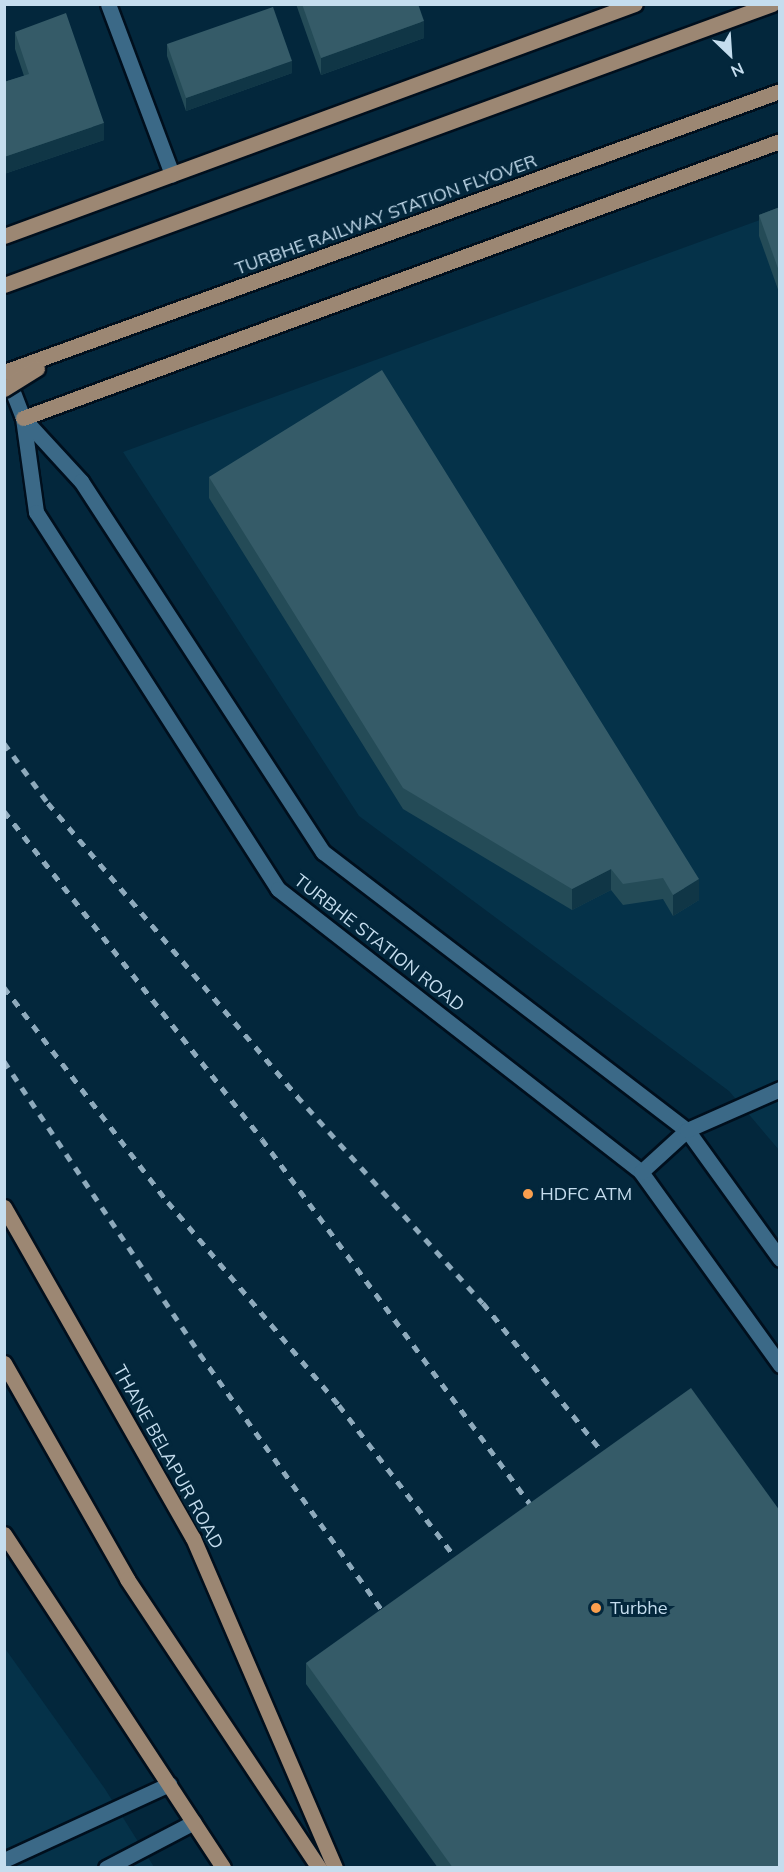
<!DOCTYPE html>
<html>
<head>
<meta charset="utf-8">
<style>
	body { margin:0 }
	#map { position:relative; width:784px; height:1872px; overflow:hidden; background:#03273c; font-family:Mulish,sans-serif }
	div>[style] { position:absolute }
	.built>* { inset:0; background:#053249 }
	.roads { filter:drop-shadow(2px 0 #000f1d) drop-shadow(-2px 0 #000f1d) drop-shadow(0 2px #000f1d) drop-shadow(0 -2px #000f1d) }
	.minor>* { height:15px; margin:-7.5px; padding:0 7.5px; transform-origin:7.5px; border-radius:7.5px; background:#3b6987 }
	.major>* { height:15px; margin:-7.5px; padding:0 7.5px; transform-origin:7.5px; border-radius:7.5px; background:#9c8773 }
	.rail>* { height:4.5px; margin-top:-2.25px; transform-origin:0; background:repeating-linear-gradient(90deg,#8eaabc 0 8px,transparent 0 16px) }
	.bridges { filter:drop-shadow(2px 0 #000f1d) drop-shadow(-2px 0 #000f1d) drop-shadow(0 2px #000f1d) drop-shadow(0 -2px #000f1d) }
	.major-bridge>* { height:15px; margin:-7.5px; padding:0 7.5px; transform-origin:7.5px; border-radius:7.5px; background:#9c8773 }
	.wall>* { inset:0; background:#244b57 }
	.shaded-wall>* { inset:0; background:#103646 }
	.building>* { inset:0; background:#355b68 }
	.dots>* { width:16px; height:16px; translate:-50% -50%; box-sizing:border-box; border:3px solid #03273c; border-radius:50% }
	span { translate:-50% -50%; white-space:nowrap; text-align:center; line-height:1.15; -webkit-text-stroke:6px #03273c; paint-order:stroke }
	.street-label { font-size:18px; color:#c5ddee }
	.poi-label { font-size:18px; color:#c5ddee }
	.left { translate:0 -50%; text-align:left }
	.frame { position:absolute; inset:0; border:6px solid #c5ddee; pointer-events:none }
	.north { position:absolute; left:700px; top:24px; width:60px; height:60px; -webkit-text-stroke:4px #03273c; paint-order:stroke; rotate:155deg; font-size:16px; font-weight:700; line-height:24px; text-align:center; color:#c5ddee }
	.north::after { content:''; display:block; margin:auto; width:21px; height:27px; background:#c5ddee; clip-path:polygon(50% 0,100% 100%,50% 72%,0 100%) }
</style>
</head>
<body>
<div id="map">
	<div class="built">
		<i style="clip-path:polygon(779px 213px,779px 1150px,729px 1091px,359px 816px,123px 452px)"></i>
		<i style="clip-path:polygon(4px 1647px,105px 1789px,154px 1867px,5px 1867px)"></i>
	</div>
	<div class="roads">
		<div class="minor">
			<i style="left:108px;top:4px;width:182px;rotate:69.4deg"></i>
			<i style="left:6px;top:374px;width:47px;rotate:68.9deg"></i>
			<i style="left:23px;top:418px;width:95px;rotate:82.1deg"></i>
			<i style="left:36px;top:512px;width:448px;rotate:57.3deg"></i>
			<i style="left:278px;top:889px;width:460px;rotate:37.9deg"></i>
			<i style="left:641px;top:1172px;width:238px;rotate:54.2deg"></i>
			<i style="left:23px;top:418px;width:86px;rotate:47.4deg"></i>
			<i style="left:81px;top:481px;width:443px;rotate:56.9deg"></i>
			<i style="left:323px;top:852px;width:458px;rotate:37.4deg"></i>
			<i style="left:687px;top:1130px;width:159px;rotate:54.2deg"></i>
			<i style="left:641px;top:1172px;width:62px;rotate:-42.4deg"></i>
			<i style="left:687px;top:1130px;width:102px;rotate:-23.8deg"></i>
			<i style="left:4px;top:1860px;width:182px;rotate:-24.7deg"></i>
			<i style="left:106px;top:1868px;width:99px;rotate:-27.6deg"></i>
		</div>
		<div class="major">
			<i style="left:4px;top:236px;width:672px;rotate:-20.19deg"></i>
			<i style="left:4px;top:285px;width:818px;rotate:-20.1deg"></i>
			<i style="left:23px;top:418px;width:806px;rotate:-20.1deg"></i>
			<i style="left:4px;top:1207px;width:381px;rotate:60.3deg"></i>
			<i style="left:193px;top:1538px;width:359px;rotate:66.7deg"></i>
			<i style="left:4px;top:1363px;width:249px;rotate:60.3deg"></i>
			<i style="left:127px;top:1579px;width:347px;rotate:56.4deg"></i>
			<i style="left:4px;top:1534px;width:399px;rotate:56.7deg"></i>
		</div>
	</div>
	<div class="rail">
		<i style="left:4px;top:743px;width:74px;rotate:53.7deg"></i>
		<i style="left:48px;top:803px;width:385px;rotate:49.6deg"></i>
		<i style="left:297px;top:1096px;width:278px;rotate:48.1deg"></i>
		<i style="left:483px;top:1303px;width:208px;rotate:51.3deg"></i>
		<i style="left:4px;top:811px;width:417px;rotate:51.8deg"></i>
		<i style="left:262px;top:1139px;width:468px;rotate:53.7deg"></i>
		<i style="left:4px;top:987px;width:270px;rotate:52.7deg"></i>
		<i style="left:168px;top:1202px;width:265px;rotate:49.9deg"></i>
		<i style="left:339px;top:1405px;width:209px;rotate:52.6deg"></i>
		<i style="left:4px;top:1061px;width:353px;rotate:56.2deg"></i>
		<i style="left:200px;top:1354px;width:330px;rotate:54.6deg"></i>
	</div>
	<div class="bridges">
		<div class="major-bridge">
			<i style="left:4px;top:372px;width:825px;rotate:-19.91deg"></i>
			<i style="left:4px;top:389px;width:39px;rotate:-32deg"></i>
		</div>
	</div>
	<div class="wall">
		<i style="clip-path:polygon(296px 4px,418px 4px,424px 38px,321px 75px)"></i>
		<i style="clip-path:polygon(15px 32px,104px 140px,4px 174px,4px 82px,24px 76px,15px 49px)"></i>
		<i style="clip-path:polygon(167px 44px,292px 73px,186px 111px,167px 56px)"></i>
		<i style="clip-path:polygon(780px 207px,780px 295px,759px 236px,759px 215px)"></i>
		<i style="clip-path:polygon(209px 477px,699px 900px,673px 916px,663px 899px,623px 905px,611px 890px,572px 910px,403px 809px,209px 498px)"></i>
		<i style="clip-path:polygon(306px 1663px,780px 1868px,438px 1868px,306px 1684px)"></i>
	</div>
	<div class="shaded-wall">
		<i style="clip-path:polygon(424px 21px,424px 38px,321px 75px,321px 58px)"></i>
		<i style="clip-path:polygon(292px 61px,292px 73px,186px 111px,186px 98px)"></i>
		<i style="clip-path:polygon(104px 123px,104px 140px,4px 174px,4px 157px)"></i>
		<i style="clip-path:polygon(611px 869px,611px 890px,572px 910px,572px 889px)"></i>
		<i style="clip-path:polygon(699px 879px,699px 900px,673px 916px,673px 895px)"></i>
	</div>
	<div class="building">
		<i style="clip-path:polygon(302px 4px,418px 4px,424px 21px,321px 58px)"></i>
		<i style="clip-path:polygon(273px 7px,292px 61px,186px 98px,167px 44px)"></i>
		<i style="clip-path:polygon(66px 13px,104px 123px,4px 157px,4px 82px,29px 74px,15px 32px)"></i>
		<i style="clip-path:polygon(780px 207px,780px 274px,759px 215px)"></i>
		<i style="clip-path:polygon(382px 370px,699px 879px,673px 895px,663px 878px,623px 884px,611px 869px,572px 889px,403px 788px,209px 477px)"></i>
		<i style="clip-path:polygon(691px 1388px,780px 1511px,780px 1868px,453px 1868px,306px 1663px)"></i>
	</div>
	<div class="dots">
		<i style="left:528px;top:1194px;background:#fa9f4e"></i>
		<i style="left:596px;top:1608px;background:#fa9f4e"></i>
	</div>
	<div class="street-label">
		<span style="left:386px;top:215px;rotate:-20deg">TURBHE RAILWAY STATION FLYOVER</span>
		<span style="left:379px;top:943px;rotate:38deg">TURBHE STATION ROAD</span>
		<span style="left:168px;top:1457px;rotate:61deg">THANE BELAPUR ROAD</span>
	</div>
	<div class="poi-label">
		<span class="left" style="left:540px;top:1194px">HDFC ATM</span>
		<span class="left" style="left:610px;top:1608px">Turbhe</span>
	</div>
	<div class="frame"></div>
	<div class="north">N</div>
</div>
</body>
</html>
